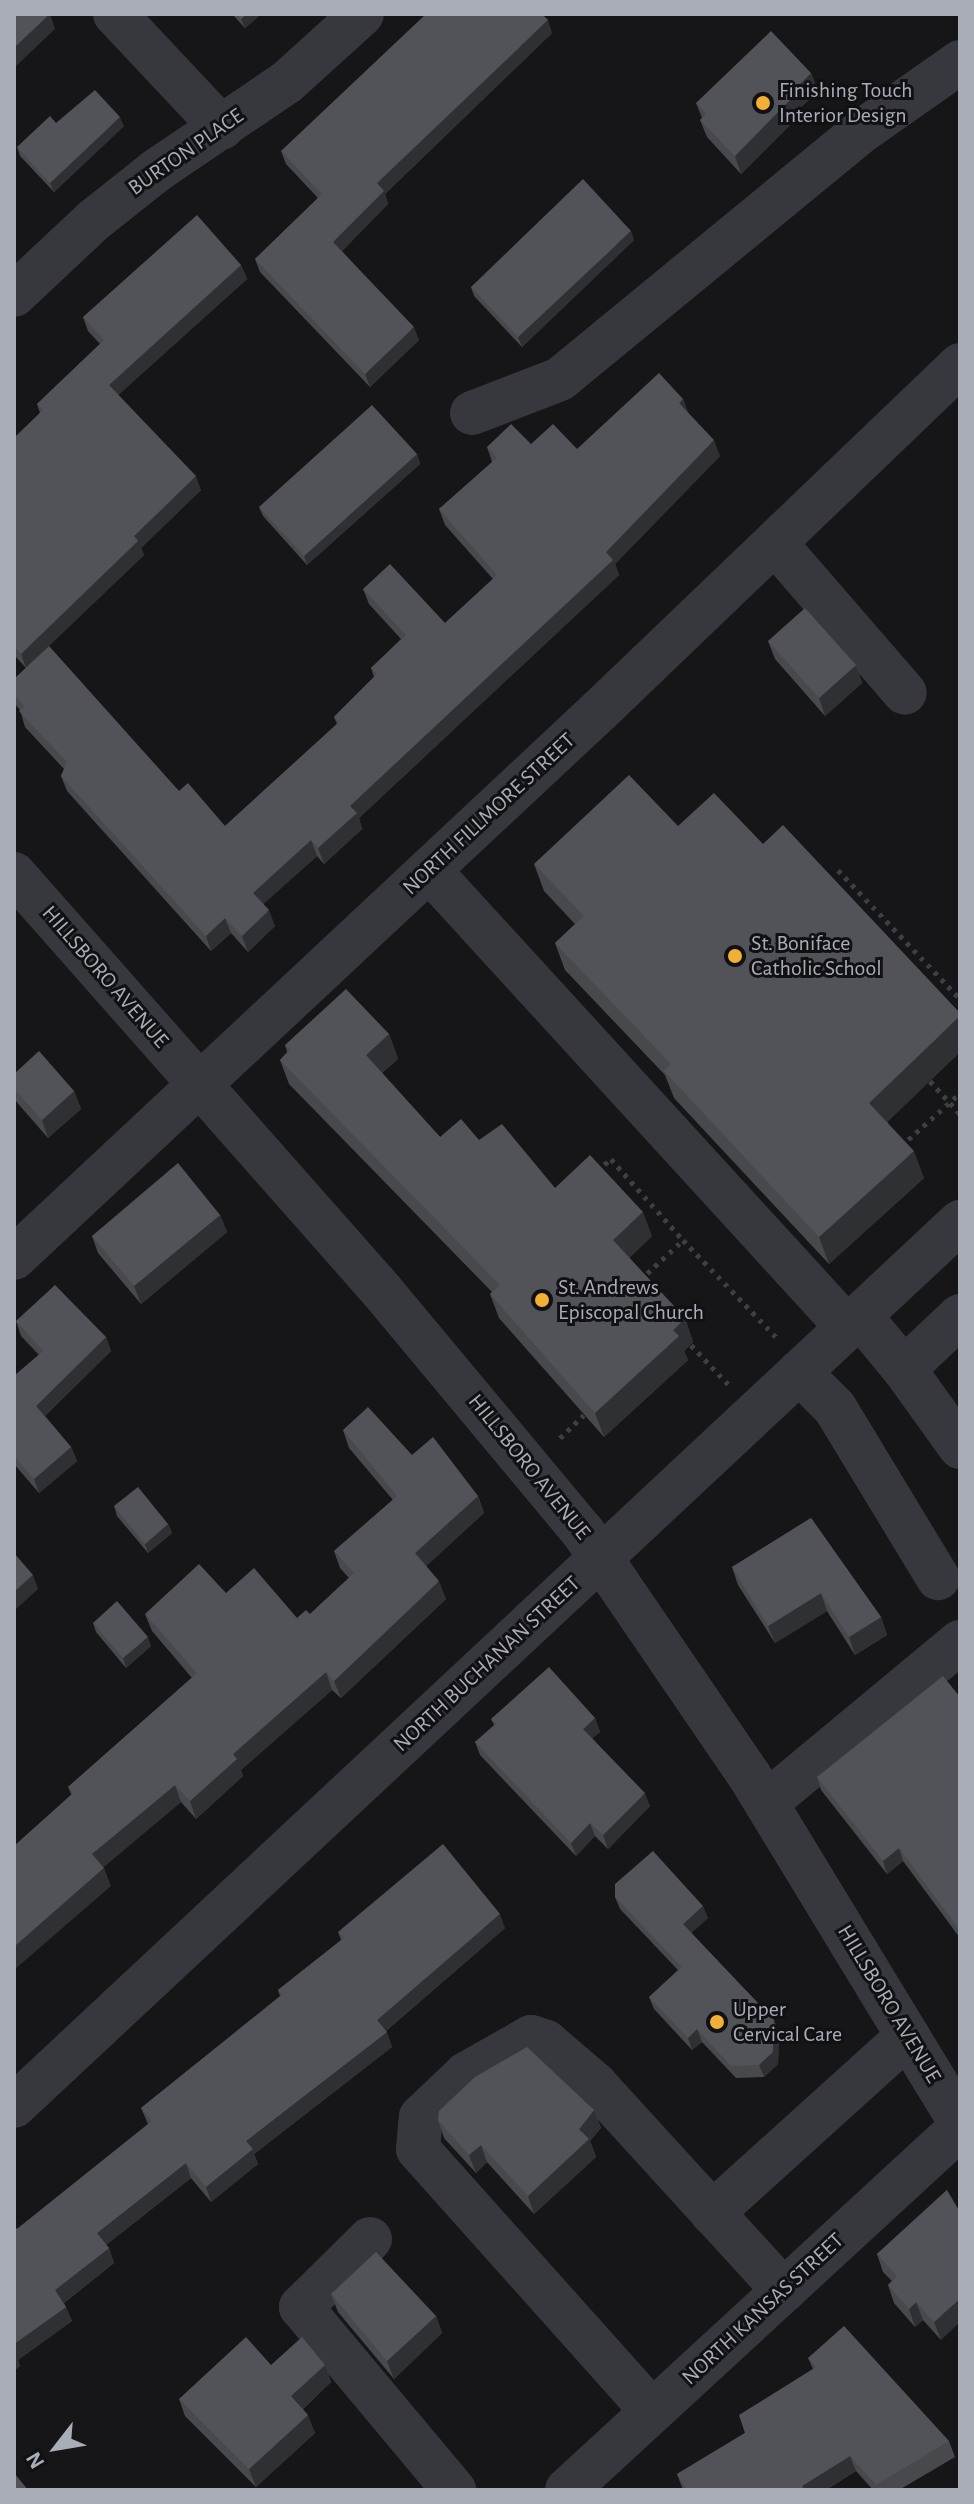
<!DOCTYPE html>
<html>
<head>
<meta charset="utf-8">
<style>
	body { margin:0 }
	#map { position:relative; width:974px; height:2504px; overflow:hidden; background:#161618; font-family:"Alegreya Sans",sans-serif }
	div>[style] { position:absolute }
	.path>* { height:5px; margin-top:-2.5px; transform-origin:0; background:repeating-linear-gradient(90deg,#3d3f44 0 4px,transparent 0 10px) }
	.minor>* { height:44px; margin:-22px; padding:0 22px; transform-origin:22px; border-radius:22px; background:#37383d }
	.wall>* { inset:0; background:#47494d }
	.shaded-wall>* { inset:0; background:#2f3033 }
	.building>* { inset:0; background:#525359 }
	.dots>* { width:22px; height:22px; translate:-50% -50%; box-sizing:border-box; border:4px solid #111113; border-radius:50% }
	span { translate:-50% -50%; white-space:nowrap; text-align:center; line-height:1.15; -webkit-text-stroke:6px #111113; paint-order:stroke }
	.poi-label { font-size:22px; color:#a8adb8 }
	.left { translate:0 -50%; text-align:left }
	.street-label { font-size:22px; color:#a8adb8 }
	.frame { position:absolute; inset:0; border:16px solid #a8adb8; pointer-events:none }
	.north { position:absolute; left:16px; top:2408px; width:80px; height:80px; -webkit-text-stroke:6px #111113; paint-order:stroke; rotate:239deg; font-size:22px; font-weight:700; line-height:32px; text-align:center; color:#a8adb8 }
	.north::after { content:''; display:block; margin:auto; width:28px; height:36px; background:#a8adb8; clip-path:polygon(50% 0,100% 100%,50% 72%,0 100%) }
</style>
</head>
<body>
<div id="map">
	<div class="path">
		<i style="left:838px;top:870px;width:178px;rotate:46.6deg"></i>
		<i style="left:930px;top:1081px;width:45px;rotate:47.7deg"></i>
		<i style="left:901px;top:1146px;width:79px;rotate:-41.9deg"></i>
		<i style="left:597px;top:1171px;width:18px;rotate:-41deg"></i>
		<i style="left:611px;top:1159px;width:108px;rotate:48.4deg"></i>
		<i style="left:640px;top:1280px;width:59px;rotate:-42.9deg"></i>
		<i style="left:683px;top:1240px;width:136px;rotate:46.2deg"></i>
		<i style="left:691px;top:1345px;width:54px;rotate:46.5deg"></i>
		<i style="left:560px;top:1438px;width:33px;rotate:-44deg"></i>
	</div>
	<div class="minor">
		<i style="left:115px;top:14px;width:156px;rotate:46.8deg"></i>
		<i style="left:14px;top:295px;width:110px;rotate:-43.2deg"></i>
		<i style="left:94px;top:220px;width:80px;rotate:-38.4deg"></i>
		<i style="left:157px;top:170px;width:157px;rotate:-34.1deg"></i>
		<i style="left:287px;top:82px;width:101px;rotate:-42.2deg"></i>
		<i style="left:472px;top:413px;width:94px;rotate:-21.1deg"></i>
		<i style="left:560px;top:379px;width:391px;rotate:-39.4deg"></i>
		<i style="left:862px;top:131px;width:120px;rotate:-35.1deg"></i>
		<i style="left:775px;top:543px;width:198px;rotate:49.1deg"></i>
		<i style="left:429px;top:870px;width:619px;rotate:47.55deg"></i>
		<i style="left:14px;top:874px;width:556px;rotate:48.57deg"></i>
		<i style="left:382px;top:1291px;width:314px;rotate:50.2deg"></i>
		<i style="left:583px;top:1532px;width:294px;rotate:55.7deg"></i>
		<i style="left:749px;top:1775px;width:406px;rotate:58.7deg"></i>
		<i style="left:14px;top:1258px;width:801px;rotate:-43.08deg"></i>
		<i style="left:599px;top:711px;width:500px;rotate:-43.78deg"></i>
		<i style="left:860px;top:1316px;width:69px;rotate:50.3deg"></i>
		<i style="left:904px;top:1369px;width:77px;rotate:-43.4deg"></i>
		<i style="left:904px;top:1369px;width:96px;rotate:54.3deg"></i>
		<i style="left:799px;top:1372px;width:51px;rotate:45deg"></i>
		<i style="left:835px;top:1408px;width:199px;rotate:58.8deg"></i>
		<i style="left:766px;top:1803px;width:252px;rotate:-39.7deg"></i>
		<i style="left:14px;top:2106px;width:1295px;rotate:-43.06deg"></i>
		<i style="left:712px;top:2213px;width:264px;rotate:-42.1deg"></i>
		<i style="left:370px;top:2239px;width:97px;rotate:135.4deg"></i>
		<i style="left:301px;top:2307px;width:239px;rotate:50.1deg"></i>
		<i style="left:652px;top:2411px;width:351px;rotate:-131.8deg"></i>
		<i style="left:418px;top:2149px;width:32px;rotate:-85deg"></i>
		<i style="left:421px;top:2117px;width:62px;rotate:-43.7deg"></i>
		<i style="left:466px;top:2074px;width:75px;rotate:-29.6deg"></i>
		<i style="left:531px;top:2037px;width:16px;rotate:18deg"></i>
		<i style="left:546px;top:2042px;width:65px;rotate:40.6deg"></i>
		<i style="left:595px;top:2084px;width:280px;rotate:47.6deg"></i>
		<i style="left:567px;top:2490px;width:534px;rotate:-42.65deg"></i>
	</div>
	<div class="wall">
		<i style="clip-path:polygon(232px 14px,261px 14px,245px 28px)"></i>
		<i style="clip-path:polygon(552px 33px,385px 194px,388px 204px,342px 251px,419px 340px,370px 387px,260px 272px,255px 259px,318px 198px,286px 164px,281px 151px)"></i>
		<i style="clip-path:polygon(811px 73px,818px 91px,795px 113px,797px 118px,741px 174px,707px 137px,700px 120px,702px 118px,696px 103px)"></i>
		<i style="clip-path:polygon(56px 123px,124px 126px,54px 192px,20px 156px,17px 147px)"></i>
		<i style="clip-path:polygon(634px 240px,522px 347px,474px 296px,471px 287px)"></i>
		<i style="clip-path:polygon(241px 265px,247px 279px,118px 395px,201px 490px,141px 548px,144px 555px,34px 660px,179px 791px,225px 826px,337px 724px,334px 717px,374px 677px,371px 668px,401px 639px,369px 604px,363px 589px,445px 623px,493px 579px,445px 525px,439px 509px,492px 462px,487px 447px,531px 444px,577px 449px,683px 399px,688px 413px,720px 456px,615px 564px,619px 575px,359px 818px,362px 829px,324px 864px,317px 856px,263px 904px,275px 926px,248px 952px,231px 933px,211px 951px,67px 791px,61px 776px,64px 769px,25px 727px,20px 710px,14px 703px,14px 679px,26px 668px,14px 655px,14px 438px,40px 413px,37px 404px,100px 344px,88px 331px,83px 317px)"></i>
		<i style="clip-path:polygon(417px 454px,420px 464px,307px 565px,263px 516px,259px 507px)"></i>
		<i style="clip-path:polygon(768px 641px,856px 665px,862px 683px,825px 716px,775px 659px)"></i>
		<i style="clip-path:polygon(678px 826px,960px 1052px,887px 1122px,924px 1178px,829px 1264px,674px 1098px,665px 1075px,565px 970px,555px 943px,575px 924px,544px 891px,534px 864px)"></i>
		<i style="clip-path:polygon(389px 1034px,398px 1059px,382px 1073px,440px 1137px,479px 1140px,555px 1188px,652px 1236px,629px 1258px,685px 1318px,693px 1342px,684px 1351px,688px 1360px,604px 1437px,499px 1318px,490px 1294px,492px 1292px,289px 1084px,280px 1060px,287px 1052px,285px 1045px)"></i>
		<i style="clip-path:polygon(14px 1074px,74px 1091px,81px 1109px,48px 1138px,14px 1099px)"></i>
		<i style="clip-path:polygon(220px 1215px,227px 1232px,141px 1304px,98px 1253px,92px 1236px)"></i>
		<i style="clip-path:polygon(16px 1321px,106px 1337px,111px 1351px,45px 1416px,71px 1447px,77px 1461px,39px 1493px,14px 1464px,14px 1376px,39px 1355px,21px 1336px)"></i>
		<i style="clip-path:polygon(343px 1430px,412px 1455px,478px 1496px,484px 1513px,426px 1566px,446px 1599px,341px 1698px,332px 1690px,241px 1770px,243px 1776px,196px 1819px,181px 1802px,103px 1867px,111px 1886px,68px 1787px,192px 1678px,152px 1631px,145px 1614px,226px 1593px,297px 1618px,310px 1614px,349px 1578px,340px 1568px,334px 1551px,393px 1500px,349px 1448px)"></i>
		<i style="clip-path:polygon(114px 1506px,168px 1524px,172px 1533px,148px 1553px,117px 1516px)"></i>
		<i style="clip-path:polygon(811px 1518px,881px 1617px,887px 1635px,855px 1655px,827px 1611px,775px 1643px,738px 1585px,732px 1567px)"></i>
		<i style="clip-path:polygon(93px 1623px,151px 1646px,126px 1668px,96px 1632px)"></i>
		<i style="clip-path:polygon(960px 1697px,960px 1938px,903px 1861px,887px 1874px,821px 1790px,817px 1777px)"></i>
		<i style="clip-path:polygon(595px 1718px,600px 1732px,592px 1738px,650px 1806px,608px 1849px,595px 1836px,576px 1856px,480px 1755px,475px 1742px,494px 1725px,491px 1719px)"></i>
		<i style="clip-path:polygon(615px 1897px,708px 1918px,691px 1933px,774px 2020px,779px 2033px,778px 2064px,764px 2077px,736px 2078px,702px 2042px,692px 2050px,654px 2009px,649px 1997px,678px 1970px,620px 1909px)"></i>
		<i style="clip-path:polygon(505px 1928px,386px 2031px,392px 2047px,254px 2154px,258px 2164px,211px 2202px,191px 2178px,106px 2245px,109px 2248px,114px 2263px,64px 2303px,72px 2321px,18px 2360px,20px 2366px,14px 2371px,17px 2229px,148px 2124px,141px 2108px,280px 1996px,278px 1990px,341px 1940px,338px 1932px)"></i>
		<i style="clip-path:polygon(594px 2110px,601px 2128px,590px 2141px,596px 2157px,534px 2214px,487px 2162px,476px 2173px,444px 2138px,438px 2120px)"></i>
		<i style="clip-path:polygon(947px 2190px,941px 2340px,923px 2320px,915px 2327px,894px 2303px,888px 2285px,892px 2281px,883px 2272px,877px 2254px)"></i>
		<i style="clip-path:polygon(331px 2294px,436px 2316px,442px 2333px,394px 2379px,338px 2312px)"></i>
		<i style="clip-path:polygon(808px 2358px,949px 2441px,955px 2457px,899px 2490px,873px 2490px,856px 2471px,826px 2490px,683px 2490px,677px 2474px,745px 2433px,813px 2369px)"></i>
		<i style="clip-path:polygon(271px 2365px,325px 2365px,331px 2382px,303px 2409px,315px 2433px,256px 2487px,185px 2416px,179px 2399px)"></i>
	</div>
	<div class="shaded-wall">
		<i style="clip-path:polygon(50px 14px,55px 29px,14px 68px,14px 48px)"></i>
		<i style="clip-path:polygon(247px 14px,261px 14px,245px 28px,241px 19px)"></i>
		<i style="clip-path:polygon(548px 20px,552px 33px,385px 194px,388px 204px,338px 255px,333px 242px,377px 183px)"></i>
		<i style="clip-path:polygon(811px 73px,818px 91px,795px 113px,797px 118px,741px 174px,735px 156px,787px 97px)"></i>
		<i style="clip-path:polygon(120px 117px,124px 126px,54px 192px,50px 183px)"></i>
		<i style="clip-path:polygon(631px 231px,634px 240px,522px 347px,518px 337px)"></i>
		<i style="clip-path:polygon(241px 265px,247px 279px,114px 399px,109px 385px)"></i>
		<i style="clip-path:polygon(414px 327px,419px 340px,370px 387px,365px 374px)"></i>
		<i style="clip-path:polygon(683px 399px,689px 415px,679px 403px)"></i>
		<i style="clip-path:polygon(714px 440px,720px 456px,615px 564px,619px 575px,359px 818px,362px 829px,324px 864px,318px 848px,350px 806px,606px 552px)"></i>
		<i style="clip-path:polygon(417px 454px,420px 464px,307px 565px,304px 556px)"></i>
		<i style="clip-path:polygon(196px 476px,201px 490px,141px 548px,144px 555px,26px 668px,21px 654px,134px 536px)"></i>
		<i style="clip-path:polygon(856px 665px,862px 683px,825px 716px,819px 698px)"></i>
		<i style="clip-path:polygon(311px 840px,317px 856px,258px 909px,253px 893px)"></i>
		<i style="clip-path:polygon(269px 910px,275px 926px,248px 952px,242px 936px)"></i>
		<i style="clip-path:polygon(225px 918px,231px 933px,211px 951px,206px 936px)"></i>
		<i style="clip-path:polygon(960px 1016px,960px 1052px,879px 1130px,869px 1103px)"></i>
		<i style="clip-path:polygon(389px 1034px,398px 1059px,375px 1079px,366px 1055px)"></i>
		<i style="clip-path:polygon(74px 1091px,81px 1109px,48px 1138px,42px 1120px)"></i>
		<i style="clip-path:polygon(914px 1151px,924px 1178px,829px 1264px,819px 1237px)"></i>
		<i style="clip-path:polygon(643px 1212px,652px 1236px,622px 1265px,613px 1240px)"></i>
		<i style="clip-path:polygon(220px 1215px,227px 1232px,141px 1304px,134px 1286px)"></i>
		<i style="clip-path:polygon(685px 1318px,693px 1342px,684px 1351px,688px 1360px,604px 1437px,595px 1413px)"></i>
		<i style="clip-path:polygon(106px 1337px,111px 1351px,41px 1420px,36px 1406px)"></i>
		<i style="clip-path:polygon(71px 1447px,77px 1461px,39px 1493px,34px 1479px)"></i>
		<i style="clip-path:polygon(478px 1496px,484px 1513px,421px 1571px,415px 1553px)"></i>
		<i style="clip-path:polygon(168px 1524px,172px 1533px,148px 1553px,145px 1544px)"></i>
		<i style="clip-path:polygon(33px 1575px,38px 1589px,14px 1611px,14px 1592px)"></i>
		<i style="clip-path:polygon(439px 1581px,446px 1599px,341px 1698px,334px 1681px)"></i>
		<i style="clip-path:polygon(821px 1593px,827px 1611px,775px 1643px,768px 1626px)"></i>
		<i style="clip-path:polygon(881px 1617px,887px 1635px,855px 1655px,849px 1637px)"></i>
		<i style="clip-path:polygon(148px 1637px,151px 1646px,126px 1668px,123px 1658px)"></i>
		<i style="clip-path:polygon(326px 1672px,332px 1690px,241px 1770px,243px 1776px,196px 1819px,190px 1801px,233px 1754px)"></i>
		<i style="clip-path:polygon(595px 1718px,600px 1732px,588px 1742px,583px 1729px)"></i>
		<i style="clip-path:polygon(175px 1785px,181px 1802px,98px 1872px,92px 1854px)"></i>
		<i style="clip-path:polygon(645px 1793px,650px 1806px,608px 1849px,603px 1835px)"></i>
		<i style="clip-path:polygon(590px 1823px,595px 1836px,576px 1856px,571px 1843px)"></i>
		<i style="clip-path:polygon(899px 1848px,903px 1861px,887px 1874px,883px 1861px)"></i>
		<i style="clip-path:polygon(104px 1868px,111px 1886px,14px 1970px,14px 1947px)"></i>
		<i style="clip-path:polygon(703px 1906px,708px 1918px,688px 1936px,683px 1924px)"></i>
		<i style="clip-path:polygon(500px 1914px,505px 1928px,382px 2034px,377px 2020px)"></i>
		<i style="clip-path:polygon(774px 2020px,779px 2033px,778px 2064px,764px 2077px,759px 2065px)"></i>
		<i style="clip-path:polygon(697px 2029px,702px 2042px,692px 2050px,688px 2038px)"></i>
		<i style="clip-path:polygon(387px 2032px,392px 2047px,254px 2154px,258px 2164px,211px 2202px,206px 2187px,246px 2141px)"></i>
		<i style="clip-path:polygon(594px 2110px,601px 2128px,590px 2141px,596px 2157px,534px 2214px,528px 2196px)"></i>
		<i style="clip-path:polygon(481px 2145px,487px 2162px,476px 2173px,469px 2155px)"></i>
		<i style="clip-path:polygon(186px 2163px,191px 2178px,102px 2248px,97px 2233px)"></i>
		<i style="clip-path:polygon(109px 2248px,114px 2263px,61px 2305px,55px 2290px)"></i>
		<i style="clip-path:polygon(960px 2299px,960px 2322px,941px 2340px,934px 2322px)"></i>
		<i style="clip-path:polygon(916px 2302px,923px 2320px,915px 2327px,909px 2309px)"></i>
		<i style="clip-path:polygon(66px 2307px,72px 2321px,18px 2360px,20px 2366px,14px 2371px,14px 2344px)"></i>
		<i style="clip-path:polygon(436px 2316px,442px 2333px,394px 2379px,387px 2361px)"></i>
		<i style="clip-path:polygon(325px 2365px,331px 2382px,297px 2414px,291px 2396px)"></i>
		<i style="clip-path:polygon(308px 2415px,315px 2433px,256px 2487px,249px 2469px)"></i>
		<i style="clip-path:polygon(850px 2456px,856px 2471px,826px 2490px,803px 2490px,802px 2486px)"></i>
	</div>
	<div class="building">
		<i style="clip-path:polygon(14px 14px,50px 14px,14px 48px)"></i>
		<i style="clip-path:polygon(237px 14px,247px 14px,241px 19px)"></i>
		<i style="clip-path:polygon(426px 14px,542px 14px,548px 20px,377px 183px,384px 191px,333px 242px,414px 327px,365px 374px,255px 259px,322px 194px,281px 151px)"></i>
		<i style="clip-path:polygon(771px 31px,811px 73px,787px 97px,790px 100px,735px 156px,700px 120px,706px 114px,696px 103px)"></i>
		<i style="clip-path:polygon(95px 90px,120px 117px,50px 183px,17px 147px,50px 116px,56px 123px)"></i>
		<i style="clip-path:polygon(583px 179px,631px 231px,518px 337px,471px 287px)"></i>
		<i style="clip-path:polygon(197px 215px,241px 265px,109px 385px,196px 476px,134px 536px,138px 541px,21px 654px,14px 646px,14px 438px,43px 410px,37px 404px,104px 340px,83px 317px)"></i>
		<i style="clip-path:polygon(659px 373px,683px 399px,679px 403px,714px 440px,606px 552px,613px 560px,350px 806px,357px 813px,318px 848px,311px 840px,253px 893px,269px 910px,242px 936px,225px 918px,206px 936px,61px 776px,67px 762px,19px 711px,25px 707px,14px 694px,14px 679px,49px 646px,179px 791px,188px 783px,225px 826px,339px 722px,334px 717px,377px 674px,371px 668px,406px 635px,363px 589px,390px 564px,445px 623px,497px 575px,439px 509px,497px 458px,487px 447px,511px 424px,531px 444px,553px 424px,577px 449px)"></i>
		<i style="clip-path:polygon(372px 405px,417px 454px,304px 556px,259px 507px)"></i>
		<i style="clip-path:polygon(805px 608px,856px 665px,819px 698px,768px 641px)"></i>
		<i style="clip-path:polygon(629px 775px,678px 826px,714px 793px,763px 844px,783px 825px,960px 1013px,960px 1016px,869px 1103px,914px 1151px,819px 1237px,664px 1071px,671px 1064px,555px 943px,584px 916px,534px 864px)"></i>
		<i style="clip-path:polygon(346px 989px,389px 1034px,366px 1055px,440px 1137px,461px 1119px,479px 1140px,502px 1124px,555px 1188px,590px 1155px,643px 1212px,613px 1240px,685px 1318px,673px 1330px,679px 1336px,595px 1413px,490px 1294px,500px 1285px,280px 1060px,290px 1050px,285px 1045px)"></i>
		<i style="clip-path:polygon(39px 1051px,74px 1091px,42px 1120px,14px 1089px,14px 1074px)"></i>
		<i style="clip-path:polygon(178px 1163px,220px 1215px,134px 1286px,92px 1236px)"></i>
		<i style="clip-path:polygon(55px 1285px,106px 1337px,36px 1406px,71px 1447px,34px 1479px,14px 1456px,14px 1376px,43px 1351px,16px 1321px)"></i>
		<i style="clip-path:polygon(368px 1407px,412px 1455px,433px 1437px,478px 1496px,415px 1553px,439px 1581px,334px 1681px,326px 1672px,233px 1754px,237px 1759px,190px 1801px,175px 1785px,92px 1854px,104px 1868px,14px 1947px,14px 1846px,73px 1793px,68px 1787px,197px 1673px,145px 1614px,199px 1564px,226px 1593px,254px 1568px,297px 1618px,306px 1610px,310px 1614px,354px 1573px,334px 1551px,397px 1496px,343px 1430px)"></i>
		<i style="clip-path:polygon(138px 1487px,168px 1524px,145px 1544px,114px 1506px)"></i>
		<i style="clip-path:polygon(811px 1518px,881px 1617px,849px 1637px,821px 1593px,768px 1626px,732px 1567px)"></i>
		<i style="clip-path:polygon(14px 1553px,33px 1575px,14px 1592px)"></i>
		<i style="clip-path:polygon(117px 1601px,148px 1637px,123px 1658px,93px 1623px)"></i>
		<i style="clip-path:polygon(549px 1667px,595px 1718px,583px 1729px,645px 1793px,603px 1835px,590px 1823px,571px 1843px,475px 1742px,496px 1724px,491px 1719px)"></i>
		<i style="clip-path:polygon(943px 1676px,960px 1697px,960px 1931px,899px 1848px,883px 1861px,817px 1777px)"></i>
		<i style="clip-path:polygon(443px 1844px,500px 1914px,377px 2020px,387px 2032px,246px 2141px,253px 2149px,206px 2187px,186px 2163px,97px 2233px,109px 2248px,55px 2290px,66px 2307px,14px 2344px,14px 2225px,17px 2229px,152px 2121px,141px 2108px,282px 1995px,278px 1990px,344px 1938px,338px 1932px)"></i>
		<i style="clip-path:polygon(653px 1851px,703px 1906px,683px 1924px,774px 2020px,773px 2052px,759px 2065px,731px 2066px,697px 2029px,688px 2038px,649px 1997px,682px 1967px,615px 1897px,615px 1884px)"></i>
		<i style="clip-path:polygon(527px 2047px,594px 2110px,579px 2129px,589px 2139px,528px 2196px,481px 2145px,469px 2155px,438px 2120px,439px 2111px,475px 2077px)"></i>
		<i style="clip-path:polygon(947px 2190px,960px 2212px,960px 2299px,934px 2322px,916px 2302px,909px 2309px,888px 2285px,897px 2276px,877px 2254px)"></i>
		<i style="clip-path:polygon(376px 2252px,436px 2316px,387px 2361px,331px 2294px)"></i>
		<i style="clip-path:polygon(844px 2326px,949px 2441px,876px 2485px,850px 2456px,802px 2486px,804px 2490px,687px 2490px,677px 2474px,745px 2433px,739px 2415px,816px 2367px,808px 2358px)"></i>
		<i style="clip-path:polygon(246px 2337px,271px 2365px,302px 2337px,325px 2365px,291px 2396px,308px 2415px,249px 2469px,179px 2399px)"></i>
		<i style="clip-path:polygon(15px 2474px,28px 2490px,14px 2490px)"></i>
	</div>
	<div class="dots">
		<i style="left:763px;top:103px;background:#f2b134"></i>
		<i style="left:735px;top:956px;background:#f2b134"></i>
		<i style="left:542px;top:1300px;background:#f2b134"></i>
		<i style="left:717px;top:2022px;background:#f2b134"></i>
	</div>
	<div class="poi-label">
		<span class="left" style="left:779px;top:103px">Finishing Touch<br>Interior Design</span>
		<span class="left" style="left:751px;top:956px">St. Boniface<br>Catholic School</span>
		<span class="left" style="left:558px;top:1300px">St. Andrews<br>Episcopal Church</span>
		<span class="left" style="left:733px;top:2022px">Upper<br>Cervical Care</span>
	</div>
	<div class="street-label">
		<span style="left:186px;top:152px;rotate:-35deg">BURTON PLACE</span>
		<span style="left:489px;top:814px;rotate:-43deg">NORTH FILLMORE STREET</span>
		<span style="left:105px;top:977px;rotate:49deg">HILLSBORO AVENUE</span>
		<span style="left:529px;top:1467px;rotate:51deg">HILLSBORO AVENUE</span>
		<span style="left:487px;top:1664px;rotate:-43deg">NORTH BUCHANAN STREET</span>
		<span style="left:889px;top:2004px;rotate:59deg">HILLSBORO AVENUE</span>
		<span style="left:763px;top:2309px;rotate:-43deg">NORTH KANSAS STREET</span>
	</div>
	<div class="frame"></div>
	<div class="north">N</div>
</div>
</body>
</html>
